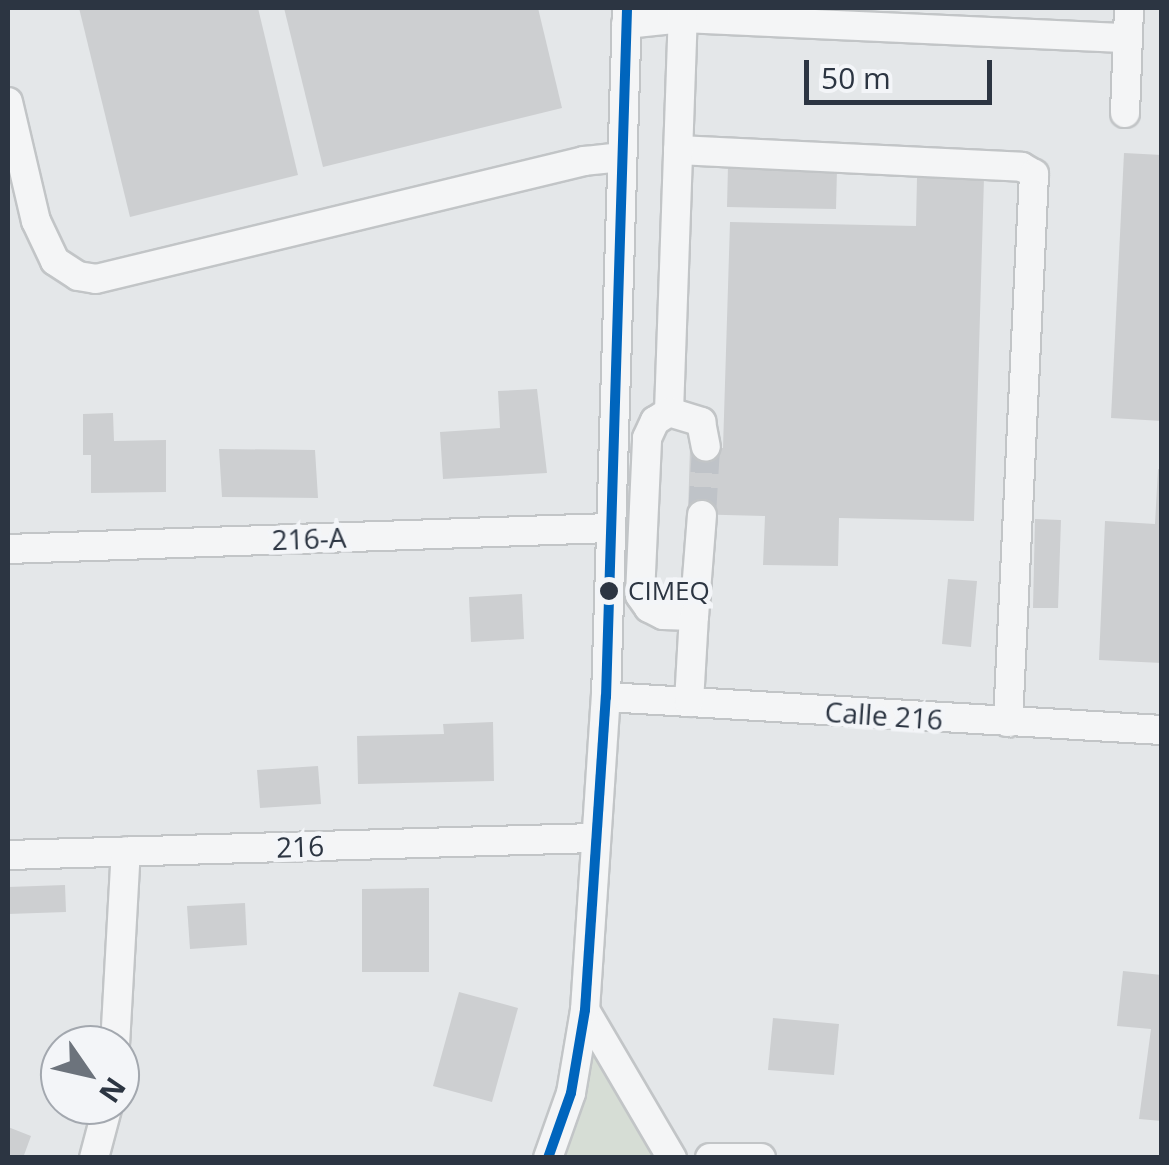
<!DOCTYPE html>
<html>
<head>
<meta charset="utf-8">
<style>
	body { margin:0 }
	#map { position:relative; width:1169px; height:1165px; overflow:hidden; background:#e4e7e9; font-family:"Open Sans",sans-serif }
	div>[style] { position:absolute }
	.green>* { inset:0; background:#d6ddd5 }
	.building>* { inset:0; background:#cdcfd1 }
	.minor-tunnel>* { height:28px; margin-top:-14px; transform-origin:0; background:repeating-linear-gradient(90deg,#bfc3c8 0 28px,transparent 0 42px) }
	.roads { filter:drop-shadow(2px 0 #c2c5c7) drop-shadow(-2px 0 #c2c5c7) drop-shadow(0 2px #c2c5c7) drop-shadow(0 -2px #c2c5c7) }
	.minor>* { height:28px; margin:-14px; padding:0 14px; transform-origin:14px; border-radius:14px; background:#f4f5f6 }
	.bus-1>* { height:10px; margin:-5px; padding:0 5px; transform-origin:5px; border-radius:5px; background:#0065bd }
	.dots>* { width:28px; height:28px; translate:-50% -50%; box-sizing:border-box; border:5px solid #f3f5f8; border-radius:50% }
	span { translate:-50% -50%; white-space:nowrap; text-align:center; line-height:1.15; -webkit-text-stroke:9px #f3f5f8; paint-order:stroke }
	.bus-label { font-size:26px; color:#2c3542 }
	.left { translate:0 -50%; text-align:left }
	.street-label { font-size:28px; color:#2c3542 }
	.frame { position:absolute; inset:0; border:10px solid #2c3542; pointer-events:none }
	.north { position:absolute; left:40px; top:1025px; width:100px; height:100px; box-sizing:border-box; background:#f3f5f8; border:2px solid #a3a8af; border-radius:50%; rotate:124deg; font-size:28px; font-weight:700; line-height:40px; text-align:center; color:#2c3542 }
	.north::after { content:''; display:block; margin:auto; width:35px; height:45px; background:#6c737c; clip-path:polygon(50% 0,100% 100%,50% 72%,0 100%) }
	.scale { position:absolute; left:804px; top:60px; width:188px; height:45px; box-sizing:border-box; border:5px solid #2c3542; border-top:0; padding-left:12px; font-size:30px; line-height:35px; white-space:nowrap; color:#2c3542; -webkit-text-stroke:8px #f3f5f8; paint-order:stroke }
</style>
</head>
<body>
<div id="map">
	<div class="green">
		<i style="clip-path:polygon(585px 1010px,672px 1157px,548px 1158px)"></i>
	</div>
	<div class="building">
		<i style="clip-path:polygon(79px 8px,258px 8px,298px 175px,130px 217px)"></i>
		<i style="clip-path:polygon(284px 8px,538px 8px,562px 108px,323px 167px)"></i>
		<i style="clip-path:polygon(1124px 153px,1162px 155px,1162px 421px,1111px 418px)"></i>
		<i style="clip-path:polygon(728px 166px,837px 169px,836px 209px,727px 207px)"></i>
		<i style="clip-path:polygon(917px 177px,984px 178px,974px 521px,839px 518px,838px 566px,763px 565px,765px 516px,688px 514px,690px 447px,723px 448px,730px 222px,916px 226px)"></i>
		<i style="clip-path:polygon(537px 389px,547px 473px,443px 479px,440px 432px,500px 428px,498px 391px)"></i>
		<i style="clip-path:polygon(113px 413px,114px 441px,166px 440px,166px 492px,91px 493px,91px 455px,83px 455px,83px 414px)"></i>
		<i style="clip-path:polygon(219px 449px,315px 450px,318px 498px,222px 497px)"></i>
		<i style="clip-path:polygon(1158px 469px,1162px 470px,1162px 663px,1099px 660px,1105px 521px,1155px 524px)"></i>
		<i style="clip-path:polygon(1035px 519px,1061px 520px,1058px 608px,1033px 608px)"></i>
		<i style="clip-path:polygon(948px 579px,977px 581px,971px 647px,942px 644px)"></i>
		<i style="clip-path:polygon(522px 594px,524px 639px,471px 642px,469px 597px)"></i>
		<i style="clip-path:polygon(493px 722px,494px 781px,358px 784px,357px 736px,444px 734px,443px 724px)"></i>
		<i style="clip-path:polygon(318px 766px,321px 804px,260px 808px,257px 770px)"></i>
		<i style="clip-path:polygon(65px 885px,66px 912px,8px 914px,8px 887px)"></i>
		<i style="clip-path:polygon(429px 888px,429px 972px,362px 972px,362px 889px)"></i>
		<i style="clip-path:polygon(245px 903px,247px 945px,190px 949px,187px 906px)"></i>
		<i style="clip-path:polygon(1123px 971px,1162px 975px,1162px 1121px,1139px 1119px,1151px 1029px,1117px 1026px)"></i>
		<i style="clip-path:polygon(459px 992px,518px 1008px,492px 1102px,433px 1086px)"></i>
		<i style="clip-path:polygon(773px 1018px,839px 1024px,834px 1075px,768px 1070px)"></i>
		<i style="clip-path:polygon(8px 1127px,31px 1136px,23px 1158px,8px 1158px)"></i>
	</div>
	<div class="minor-tunnel">
		<i style="left:702px;top:515px;width:68px;rotate:-86.6deg"></i>
	</div>
	<div class="roads">
		<div class="minor">
			<i style="left:626px;top:24px;width:57px;rotate:-6deg"></i>
			<i style="left:683px;top:18px;width:445px;rotate:2.6deg"></i>
			<i style="left:8px;top:102px;width:122px;rotate:76.8deg"></i>
			<i style="left:36px;top:221px;width:44px;rotate:64.6deg"></i>
			<i style="left:55px;top:261px;width:27px;rotate:33deg"></i>
			<i style="left:78px;top:276px;width:18px;rotate:9deg"></i>
			<i style="left:96px;top:279px;width:502px;rotate:-13.59deg"></i>
			<i style="left:584px;top:161px;width:36px;rotate:-6deg"></i>
			<i style="left:1125px;top:113px;width:105px;rotate:-87.8deg"></i>
			<i style="left:678px;top:150px;width:344px;rotate:2.8deg"></i>
			<i style="left:1022px;top:167px;width:14px;rotate:30deg"></i>
			<i style="left:1034px;top:174px;width:549px;rotate:92.72deg"></i>
			<i style="left:669px;top:412px;width:404px;rotate:-88deg"></i>
			<i style="left:702px;top:515px;width:101px;rotate:94.5deg"></i>
			<i style="left:694px;top:616px;width:31px;rotate:-178deg"></i>
			<i style="left:663px;top:615px;width:16px;rotate:-153deg"></i>
			<i style="left:649px;top:608px;width:16px;rotate:-125deg"></i>
			<i style="left:640px;top:595px;width:157px;rotate:-87.4deg"></i>
			<i style="left:647px;top:438px;width:19px;rotate:-65deg"></i>
			<i style="left:655px;top:421px;width:17px;rotate:-33deg"></i>
			<i style="left:669px;top:412px;width:34px;rotate:17deg"></i>
			<i style="left:701px;top:422px;width:25px;rotate:79deg"></i>
			<i style="left:8px;top:549px;width:602px;rotate:-2deg"></i>
			<i style="left:606px;top:697px;width:557px;rotate:3.4deg"></i>
			<i style="left:689px;top:702px;width:86px;rotate:-86.7deg"></i>
			<i style="left:8px;top:855px;width:585px;rotate:-1.66deg"></i>
			<i style="left:585px;top:1010px;width:172px;rotate:59.6deg"></i>
			<i style="left:115px;top:1045px;width:194px;rotate:-86.8deg"></i>
			<i style="left:94px;top:1158px;width:55px;rotate:-75.2deg"></i>
			<i style="left:548px;top:1158px;width:69px;rotate:-70.5deg"></i>
			<i style="left:571px;top:1093px;width:84px;rotate:-80.4deg"></i>
			<i style="left:585px;top:1010px;width:314px;rotate:-86.2deg"></i>
			<i style="left:606px;top:697px;width:689px;rotate:-88.25deg"></i>
			<i style="left:710px;top:1158px;width:51px"></i>
		</div>
	</div>
	<div class="bus-1">
		<i style="left:548px;top:1158px;width:69px;rotate:-70.5deg"></i>
		<i style="left:571px;top:1093px;width:84px;rotate:-80.4deg"></i>
		<i style="left:585px;top:1010px;width:314px;rotate:-86.2deg"></i>
		<i style="left:606px;top:697px;width:689px;rotate:-88.25deg"></i>
	</div>
	<div class="dots">
		<i style="left:609px;top:591px;background:#2c3542"></i>
	</div>
	<div class="bus-label">
		<span class="left" style="left:628px;top:591px">CIMEQ</span>
	</div>
	<div class="street-label">
		<span style="left:309px;top:538px;rotate:-2deg">216-A</span>
		<span style="left:884px;top:715px;rotate:4deg">Calle 216</span>
		<span style="left:300px;top:846px;rotate:-2deg">216</span>
	</div>
	<div class="frame"></div>
	<div class="north">N</div>
	<div class="scale">50 m</div>
</div>
</body>
</html>
